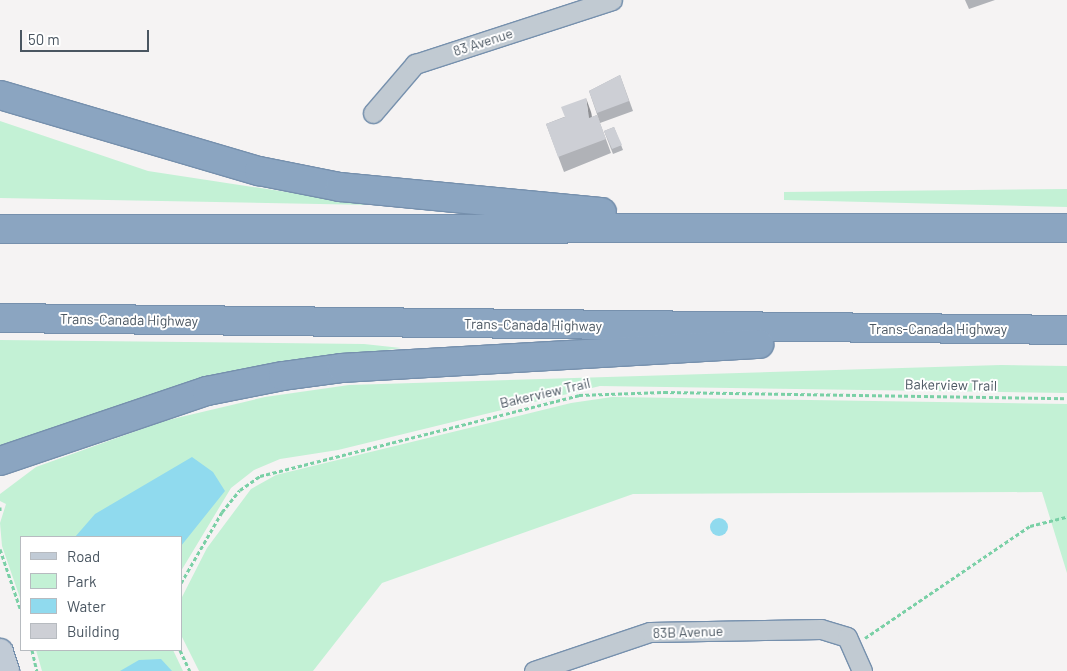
<!DOCTYPE html>
<html>
<head>
<meta charset="utf-8">
<style>
	body { margin:0 }
	#map { position:relative; width:1067px; height:671px; overflow:hidden; background:#f5f3f3; font-family:Barlow,sans-serif }
	div>[style] { position:absolute }
	.green>* { inset:0; background:#c3f1d5 }
	.water>* { inset:0; background:#90daee }
	.round { border-radius:50% }
	.path>* { height:3px; margin-top:-1.5px; transform-origin:0; background:repeating-linear-gradient(90deg,#7ad0a6 0 4px,transparent 0 6.5px) }
	.roads { filter:drop-shadow(1px 0 #7690ad) drop-shadow(-1px 0 #7690ad) drop-shadow(0 1px #7690ad) drop-shadow(0 -1px #7690ad) }
	.street>* { height:19px; margin:-9.5px; padding:0 9.5px; transform-origin:9.5px; border-radius:9.5px; background:#c1cad2 }
	.secondary>* { height:26px; margin:-13px; padding:0 13px; transform-origin:13px; border-radius:13px; background:#c1cbd6 }
	.highway>* { height:28px; margin:-14px; padding:0 14px; transform-origin:14px; border-radius:14px; background:#8ba5c1 }
	.wall>* { inset:0; background:#b0b2b7 }
	.shaded-wall>* { inset:0; background:#909195 }
	.building>* { inset:0; background:#cdcfd5 }
	span { translate:-50% -50%; white-space:nowrap; text-align:center; line-height:1.15; -webkit-text-stroke:4px #fff; paint-order:stroke }
	.street-label { font-size:14px; color:#4a5661 }
	.legend { position:absolute; left:20px; top:536px; width:162px; height:115px; box-sizing:border-box; background:#fff; border:1px solid #b7bbc0; margin:0; padding:6px 9px; list-style:none; font-size:15px; color:#4a5661 }
	.legend li { display:flex; align-items:center; gap:10px; height:25px }
	.legend b { width:25px; border:1px solid #b7bbc0 }
	.scale { position:absolute; left:20px; top:30px; width:129px; height:22px; box-sizing:border-box; border:2px solid #4a5661; border-top:0; padding-left:6px; font-size:15px; line-height:18px; white-space:nowrap; color:#4a5661; -webkit-text-stroke:4px #fff; paint-order:stroke }
</style>
</head>
<body>
<div id="map">
	<div class="green">
		<i style="clip-path:polygon(0 121px,148px 171px,372px 205px,0 198px)"></i>
		<i style="clip-path:polygon(1067px 189px,1067px 207px,784px 200px,784px 192px)"></i>
		<i style="clip-path:polygon(0 340px,364px 344px,401px 348px,281px 365px,176px 387px,0 447px)"></i>
		<i style="clip-path:polygon(1001px 365px,1067px 366px,1067px 393px,600px 386px,338px 450px,280px 459px,254px 470px,231px 488px,181px 571px,181px 537px,21px 537px,21px 601px,2px 546px,0 523px,6px 504px,0 501px,0 494px,36px 467px,164px 421px,265px 397px,349px 385px)"></i>
		<i style="clip-path:polygon(612px 397px,1067px 404px,1067px 573px,1042px 492px,633px 494px,382px 583px,313px 671px,199px 671px,181px 635px,181px 599px,207px 548px,251px 489px,276px 475px,571px 403px)"></i>
		<i style="clip-path:polygon(36px 650px,173px 650px,183px 671px,42px 671px)"></i>
	</div>
	<div class="water">
		<i style="clip-path:polygon(192px 457px,213px 472px,225px 491px,181px 546px,181px 537px,75px 537px,95px 514px)"></i>
		<i class="round" style="left:710px;top:518px;width:18px;height:18px"></i>
		<i style="clip-path:polygon(161px 659px,172px 671px,120px 671px,139px 660px)"></i>
	</div>
	<div class="path">
		<i style="left:0;top:507px;width:4px;rotate:90deg"></i>
		<i style="left:0;top:549px;width:65px;rotate:71.3deg"></i>
		<i style="left:181px;top:583px;width:82px;rotate:-60deg"></i>
		<i style="left:222px;top:512px;width:28px;rotate:-51deg"></i>
		<i style="left:240px;top:490px;width:24px;rotate:-35deg"></i>
		<i style="left:260px;top:476px;width:329px;rotate:-14.2deg"></i>
		<i style="left:579px;top:395px;width:85px;rotate:-2deg"></i>
		<i style="left:664px;top:392px;width:403px;rotate:0.9deg"></i>
		<i style="left:865px;top:638px;width:199px;rotate:-34.2deg"></i>
		<i style="left:1030px;top:526px;width:38px;rotate:-14deg"></i>
		<i style="left:32px;top:650px;width:22px;rotate:77deg"></i>
		<i style="left:180px;top:650px;width:23px;rotate:65deg"></i>
	</div>
	<div class="roads">
		<div class="street">
			<i style="left:373px;top:113px;width:65px;rotate:-49.4deg"></i>
			<i style="left:415px;top:64px;width:207px;rotate:-18deg"></i>
			<i style="left:534px;top:671px;width:122px;rotate:-18.6deg"></i>
			<i style="left:650px;top:632px;width:171px;rotate:-1deg"></i>
			<i style="left:821px;top:629px;width:27px;rotate:17deg"></i>
			<i style="left:847px;top:637px;width:37px;rotate:66deg"></i>
		</div>
		<div class="secondary">
			<i style="left:0;top:652px;width:20px;rotate:72deg"></i>
		</div>
		<div class="highway">
			<i style="left:0;top:95px;width:270px;rotate:16.4deg"></i>
			<i style="left:259px;top:171px;width:83px;rotate:11.2deg"></i>
			<i style="left:340px;top:187px;width:263px;rotate:5.5deg"></i>
			<i style="left:0;top:229px;width:1067px;rotate:-0.05deg"></i>
			<i style="left:0;top:318px;width:1067px;rotate:0.64deg"></i>
			<i style="left:0;top:461px;width:219px;rotate:-18.7deg"></i>
			<i style="left:207px;top:391px;width:77px;rotate:-11.2deg"></i>
			<i style="left:283px;top:376px;width:60px;rotate:-7.7deg"></i>
			<i style="left:342px;top:368px;width:418px;rotate:-3.3deg"></i>
		</div>
	</div>
	<div class="wall">
		<i style="clip-path:polygon(965px 0,995px 0,969px 9px)"></i>
		<i style="clip-path:polygon(620px 75px,633px 111px,600px 123px,589px 91px)"></i>
		<i style="clip-path:polygon(591px 112px,592px 117px,597px 115px,611px 153px,564px 172px,546px 124px,564px 117px)"></i>
		<i style="clip-path:polygon(614px 127px,623px 150px,613px 154px,604px 131px)"></i>
	</div>
	<div class="shaded-wall">
		<i style="clip-path:polygon(586px 98px,591px 112px,594px 133px,589px 118px)"></i>
	</div>
	<div class="building">
		<i style="clip-path:polygon(620px 75px,629px 101px,597px 113px,589px 91px)"></i>
		<i style="clip-path:polygon(586px 98px,589px 118px,597px 115px,606px 139px,558px 157px,546px 124px,565px 117px,561px 107px)"></i>
		<i style="clip-path:polygon(614px 127px,622px 145px,612px 149px,604px 131px)"></i>
	</div>
	<div class="street-label">
		<span style="left:483px;top:42px;rotate:-18deg">83 Avenue</span>
		<span style="left:129px;top:320px;rotate:1deg">Trans-Canada Highway</span>
		<span style="left:533px;top:325px;rotate:1deg">Trans-Canada Highway</span>
		<span style="left:938px;top:329px">Trans-Canada Highway</span>
		<span style="left:951px;top:385px;rotate:1deg">Bakerview Trail</span>
		<span style="left:545px;top:393px;rotate:-13deg">Bakerview Trail</span>
		<span style="left:688px;top:632px;rotate:-2deg">83B Avenue</span>
	</div>
	<ul class="legend">
	<li><b style="height:6px;background:#c1cbd6"></b>Road</li>
	<li><b style="height:14px;background:#c3f1d5"></b>Park</li>
	<li><b style="height:14px;background:#90daee"></b>Water</li>
	<li><b style="height:14px;background:#cdcfd5"></b>Building</li>
	</ul>
	<div class="scale">50 m</div>
</div>
</body>
</html>
